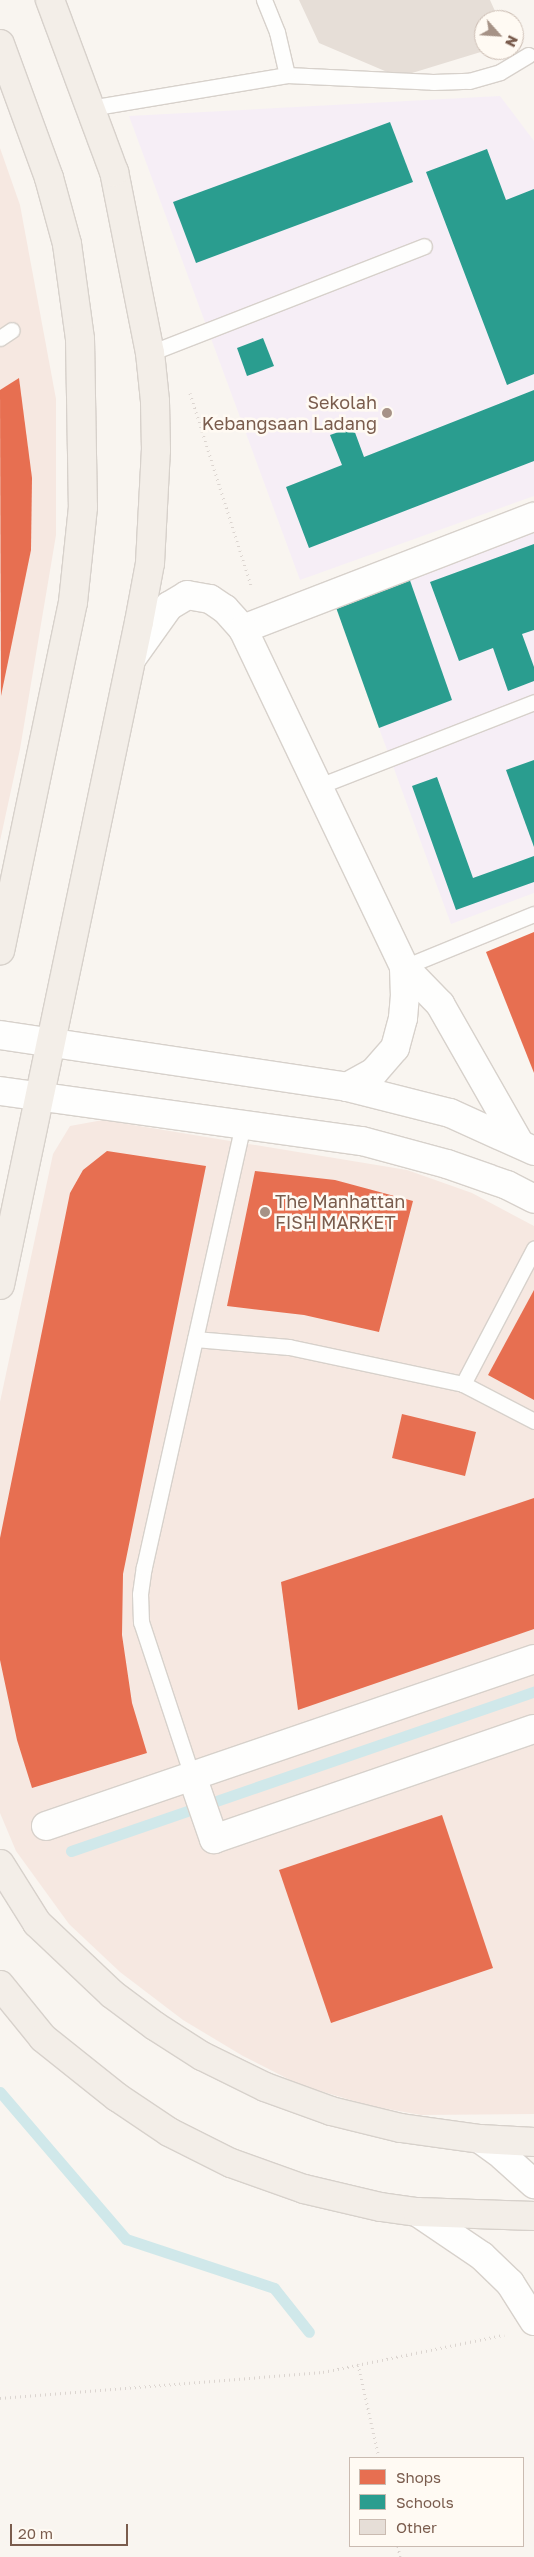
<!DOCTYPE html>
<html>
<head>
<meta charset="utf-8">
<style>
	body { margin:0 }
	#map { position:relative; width:534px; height:2557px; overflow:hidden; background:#f9f5f0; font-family:"Golos Text",sans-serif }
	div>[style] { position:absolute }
	.commercial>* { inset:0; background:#f6e8e1 }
	.education>* { inset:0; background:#f6eef6 }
	.shops>* { inset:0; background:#e76f51 }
	.schools>* { inset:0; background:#2a9d8f }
	.stream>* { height:11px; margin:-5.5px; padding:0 5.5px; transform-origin:5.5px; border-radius:5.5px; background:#d0e8ea }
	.building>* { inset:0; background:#e6ded7 }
	.path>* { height:3px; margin-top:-1.5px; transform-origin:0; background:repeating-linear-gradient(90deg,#dcd5d0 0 1px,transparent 0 5px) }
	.roads { filter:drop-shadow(1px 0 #d7d1cb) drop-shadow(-1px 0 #d7d1cb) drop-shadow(0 1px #d7d1cb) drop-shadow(0 -1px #d7d1cb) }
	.service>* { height:15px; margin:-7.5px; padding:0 7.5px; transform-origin:7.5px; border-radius:7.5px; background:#fefefd }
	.minor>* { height:28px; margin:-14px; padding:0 14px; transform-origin:14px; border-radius:14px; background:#fefefd }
	.tertiary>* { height:28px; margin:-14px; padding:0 14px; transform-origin:14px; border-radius:14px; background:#fefefd }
	.primary>* { height:28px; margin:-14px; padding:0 14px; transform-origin:14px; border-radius:14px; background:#f3eee8 }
	.dots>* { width:14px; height:14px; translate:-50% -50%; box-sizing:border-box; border:2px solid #fffaf3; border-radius:50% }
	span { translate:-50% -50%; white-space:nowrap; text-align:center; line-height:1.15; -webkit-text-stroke:5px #fffaf3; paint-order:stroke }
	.poi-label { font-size:18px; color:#7a5c4d }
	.right { translate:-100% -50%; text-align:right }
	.left { translate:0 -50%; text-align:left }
	.legend { position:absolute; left:349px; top:2457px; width:175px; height:90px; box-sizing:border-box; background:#fffaf3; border:1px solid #cabbb1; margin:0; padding:6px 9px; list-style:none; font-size:15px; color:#7a5c4d }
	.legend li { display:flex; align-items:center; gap:10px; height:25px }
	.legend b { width:25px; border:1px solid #cabbb1 }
	.north { position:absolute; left:474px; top:10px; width:50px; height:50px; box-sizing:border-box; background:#fffaf3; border:1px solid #cabbb1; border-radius:50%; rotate:116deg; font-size:14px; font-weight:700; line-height:20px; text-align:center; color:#7a5c4d }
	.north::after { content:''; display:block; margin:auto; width:18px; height:22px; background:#a69286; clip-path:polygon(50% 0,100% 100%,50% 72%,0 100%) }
	.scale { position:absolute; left:10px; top:2524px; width:118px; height:22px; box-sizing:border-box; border:2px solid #7a5c4d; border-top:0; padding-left:6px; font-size:15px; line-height:18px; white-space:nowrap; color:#7a5c4d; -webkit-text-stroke:4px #fffaf3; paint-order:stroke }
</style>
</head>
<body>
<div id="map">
	<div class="commercial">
		<i style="clip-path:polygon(0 148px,20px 205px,56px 399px,56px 535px,20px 749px,0 841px)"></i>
		<i style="clip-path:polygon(103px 1120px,407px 1170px,472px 1193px,534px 1226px,534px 2114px,421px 2115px,371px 2106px,300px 2085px,243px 2056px,183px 2020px,120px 1972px,69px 1924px,16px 1851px,0 1813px,0 1402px,53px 1154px,70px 1126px)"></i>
	</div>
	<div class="education">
		<i style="clip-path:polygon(500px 96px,534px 141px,534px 496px,300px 580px,129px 116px)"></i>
		<i style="clip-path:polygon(534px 525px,534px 893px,451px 924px,379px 728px,407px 572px)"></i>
	</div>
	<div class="shops">
		<i style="clip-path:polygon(19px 378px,32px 478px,31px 550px,1px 696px,0 390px)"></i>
		<i style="clip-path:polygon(534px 932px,534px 1073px,486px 952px)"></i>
		<i style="clip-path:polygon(107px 1151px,206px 1166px,123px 1574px,122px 1635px,132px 1703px,147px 1753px,32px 1788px,17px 1740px,0 1660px,0 1538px,70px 1193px,83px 1170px)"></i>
		<i style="clip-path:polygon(255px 1171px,335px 1180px,413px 1201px,379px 1332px,304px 1315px,227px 1306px)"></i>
		<i style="clip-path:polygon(534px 1290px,534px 1400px,488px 1375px)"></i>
		<i style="clip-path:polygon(402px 1414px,476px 1432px,465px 1476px,392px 1458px)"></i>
		<i style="clip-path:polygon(534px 1498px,534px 1629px,298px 1710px,281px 1582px)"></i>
		<i style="clip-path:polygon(442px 1815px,493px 1968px,331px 2023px,279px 1870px)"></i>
	</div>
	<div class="schools">
		<i style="clip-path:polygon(390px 122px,413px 182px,196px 263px,173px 202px)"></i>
		<i style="clip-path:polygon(487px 149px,506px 200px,534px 189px,534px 374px,507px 385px,426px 172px)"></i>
		<i style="clip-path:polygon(263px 338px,274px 366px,247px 376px,237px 348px)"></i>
		<i style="clip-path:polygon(534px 390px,534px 461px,309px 548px,286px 487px,342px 465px,330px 435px,353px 427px,364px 457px)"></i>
		<i style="clip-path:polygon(534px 544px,534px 630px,522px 634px,534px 667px,534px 681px,508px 691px,493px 648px,459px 661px,430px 582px)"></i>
		<i style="clip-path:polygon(407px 572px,452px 700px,379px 728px,333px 599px)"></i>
		<i style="clip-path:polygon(534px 760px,534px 847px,506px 770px)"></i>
		<i style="clip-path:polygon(437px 777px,473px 878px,534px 856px,534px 882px,456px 910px,412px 786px)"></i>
	</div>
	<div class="stream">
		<i style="left:71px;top:1851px;width:490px;rotate:-19deg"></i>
		<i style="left:0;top:2092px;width:194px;rotate:49.4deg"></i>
		<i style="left:126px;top:2239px;width:156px;rotate:18.3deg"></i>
		<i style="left:274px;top:2288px;width:56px;rotate:51.5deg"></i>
	</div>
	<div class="building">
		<i style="clip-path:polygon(299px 0,490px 0,499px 20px,484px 20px,484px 51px,399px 77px,319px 43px)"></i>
	</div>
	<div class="path">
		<i style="left:190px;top:393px;width:201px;rotate:72.4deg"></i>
		<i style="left:358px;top:2364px;width:96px;rotate:77.4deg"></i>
		<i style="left:0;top:2398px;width:324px;rotate:-4.6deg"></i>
		<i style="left:323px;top:2372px;width:185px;rotate:-11.6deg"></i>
		<i style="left:398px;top:2546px;width:11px;rotate:80deg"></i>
	</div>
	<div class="roads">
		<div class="service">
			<i style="left:287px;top:75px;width:146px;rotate:2.7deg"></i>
			<i style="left:433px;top:82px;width:36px;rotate:-2deg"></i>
			<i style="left:469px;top:81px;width:32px;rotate:-16deg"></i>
			<i style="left:500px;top:72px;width:33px;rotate:-31deg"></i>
			<i style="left:90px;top:108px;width:200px;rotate:-9.5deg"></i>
			<i style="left:287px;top:75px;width:44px;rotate:-103.1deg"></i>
			<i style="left:277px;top:32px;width:35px;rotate:-112deg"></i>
			<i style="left:0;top:338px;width:14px;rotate:-34deg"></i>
			<i style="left:150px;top:353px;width:294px;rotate:-21.3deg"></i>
			<i style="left:319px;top:786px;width:231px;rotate:-21.3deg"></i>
			<i style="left:404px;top:967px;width:140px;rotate:-22.2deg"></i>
			<i style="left:195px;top:1339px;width:94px;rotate:4.9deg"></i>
			<i style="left:289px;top:1347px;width:178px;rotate:12deg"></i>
			<i style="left:463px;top:1384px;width:80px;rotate:27.5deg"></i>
			<i style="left:463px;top:1384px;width:153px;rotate:-62.3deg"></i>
			<i style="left:192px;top:1776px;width:162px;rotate:-108.3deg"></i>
			<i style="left:141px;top:1622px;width:28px;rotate:-92deg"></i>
			<i style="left:140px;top:1594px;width:27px;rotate:-82deg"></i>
			<i style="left:144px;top:1567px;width:453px;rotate:-77.4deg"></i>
		</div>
		<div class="minor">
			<i style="left:243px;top:629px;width:312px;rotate:-21.1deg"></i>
			<i style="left:132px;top:658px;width:64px;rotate:-54.6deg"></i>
			<i style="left:169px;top:606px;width:21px;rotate:-31deg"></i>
			<i style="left:187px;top:595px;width:23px;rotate:10deg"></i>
			<i style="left:210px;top:599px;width:18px;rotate:34deg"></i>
			<i style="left:225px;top:609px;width:27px;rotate:48deg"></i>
			<i style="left:243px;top:629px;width:374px;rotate:64.5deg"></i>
			<i style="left:404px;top:967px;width:52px;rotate:45.8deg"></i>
			<i style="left:440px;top:1004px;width:161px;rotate:60.3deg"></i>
			<i style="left:347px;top:1087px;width:31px;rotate:-29deg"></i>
			<i style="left:374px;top:1072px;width:32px;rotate:-49deg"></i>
			<i style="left:395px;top:1048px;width:31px;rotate:-75deg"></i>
			<i style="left:403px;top:1018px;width:21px;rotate:-85deg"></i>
			<i style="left:405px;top:997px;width:30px;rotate:-92deg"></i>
			<i style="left:192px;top:1776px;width:67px;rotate:70.8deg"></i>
			<i style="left:214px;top:1839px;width:338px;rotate:-19deg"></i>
			<i style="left:46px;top:1826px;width:516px;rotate:-18.89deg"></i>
			<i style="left:480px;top:2139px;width:29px;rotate:36deg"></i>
			<i style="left:503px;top:2156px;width:42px;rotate:42.1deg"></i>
			<i style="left:417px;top:2212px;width:78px;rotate:34.1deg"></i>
			<i style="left:482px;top:2256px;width:39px;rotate:44deg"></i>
			<i style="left:510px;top:2283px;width:45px;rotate:57.7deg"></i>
		</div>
		<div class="tertiary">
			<i style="left:0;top:1035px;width:351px;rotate:8.5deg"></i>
			<i style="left:347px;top:1087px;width:106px;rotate:14.2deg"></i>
			<i style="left:450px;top:1113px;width:92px;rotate:24.3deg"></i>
			<i style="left:0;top:1091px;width:365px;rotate:7.9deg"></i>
			<i style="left:362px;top:1141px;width:88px;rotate:15.1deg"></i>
			<i style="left:447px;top:1164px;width:64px;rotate:19.3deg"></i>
			<i style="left:507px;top:1185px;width:30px;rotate:27deg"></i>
		</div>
		<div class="primary">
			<i style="left:0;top:44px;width:143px;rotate:69.9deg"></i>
			<i style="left:49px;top:178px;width:68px;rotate:74.7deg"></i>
			<i style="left:67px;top:244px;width:96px;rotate:82.2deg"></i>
			<i style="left:80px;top:339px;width:168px;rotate:89deg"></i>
			<i style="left:83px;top:507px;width:96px;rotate:96deg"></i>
			<i style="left:73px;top:602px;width:356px;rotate:101.8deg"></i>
			<i style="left:0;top:1285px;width:677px;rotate:-78.16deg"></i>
			<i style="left:139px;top:622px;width:60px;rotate:-79.4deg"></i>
			<i style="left:150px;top:563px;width:113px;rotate:-87deg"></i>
			<i style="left:156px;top:450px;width:49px;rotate:-91.2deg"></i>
			<i style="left:155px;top:401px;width:48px;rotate:-95.9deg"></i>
			<i style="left:150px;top:353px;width:185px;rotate:-101.2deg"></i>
			<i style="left:114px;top:172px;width:184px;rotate:-110.4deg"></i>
			<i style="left:0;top:1864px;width:70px;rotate:57.9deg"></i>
			<i style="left:37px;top:1923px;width:103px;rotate:43.4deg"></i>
			<i style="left:112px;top:1994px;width:54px;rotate:36.7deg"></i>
			<i style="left:155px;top:2026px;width:56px;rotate:32.6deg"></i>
			<i style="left:202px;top:2056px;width:70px;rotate:26.2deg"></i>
			<i style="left:265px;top:2087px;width:70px;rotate:20deg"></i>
			<i style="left:331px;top:2111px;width:72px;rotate:13.7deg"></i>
			<i style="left:401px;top:2128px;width:80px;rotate:7.9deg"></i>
			<i style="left:480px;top:2139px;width:54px;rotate:3.2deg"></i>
			<i style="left:0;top:1985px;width:68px;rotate:50.9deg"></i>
			<i style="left:43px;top:2038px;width:95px;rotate:38.6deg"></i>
			<i style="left:117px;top:2097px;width:63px;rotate:33.9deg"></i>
			<i style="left:169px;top:2132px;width:69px;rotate:26.6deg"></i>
			<i style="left:231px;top:2163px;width:77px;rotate:19.6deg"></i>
			<i style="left:304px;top:2189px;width:79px;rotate:13.2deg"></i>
			<i style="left:381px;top:2207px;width:36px;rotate:8deg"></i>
			<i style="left:417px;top:2212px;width:117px;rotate:2deg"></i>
		</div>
	</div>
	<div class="dots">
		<i style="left:387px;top:413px;background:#a69286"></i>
		<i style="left:265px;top:1212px;background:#a69286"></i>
	</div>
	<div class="poi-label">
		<span class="right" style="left:377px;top:413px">Sekolah<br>Kebangsaan Ladang</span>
		<span class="left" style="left:275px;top:1212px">The Manhattan<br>FISH MARKET</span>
	</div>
	<ul class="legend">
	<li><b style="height:14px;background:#e76f51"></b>Shops</li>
	<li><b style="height:14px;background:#2a9d8f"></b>Schools</li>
	<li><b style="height:14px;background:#e6ded7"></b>Other</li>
	</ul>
	<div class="north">N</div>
	<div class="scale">20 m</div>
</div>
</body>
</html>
